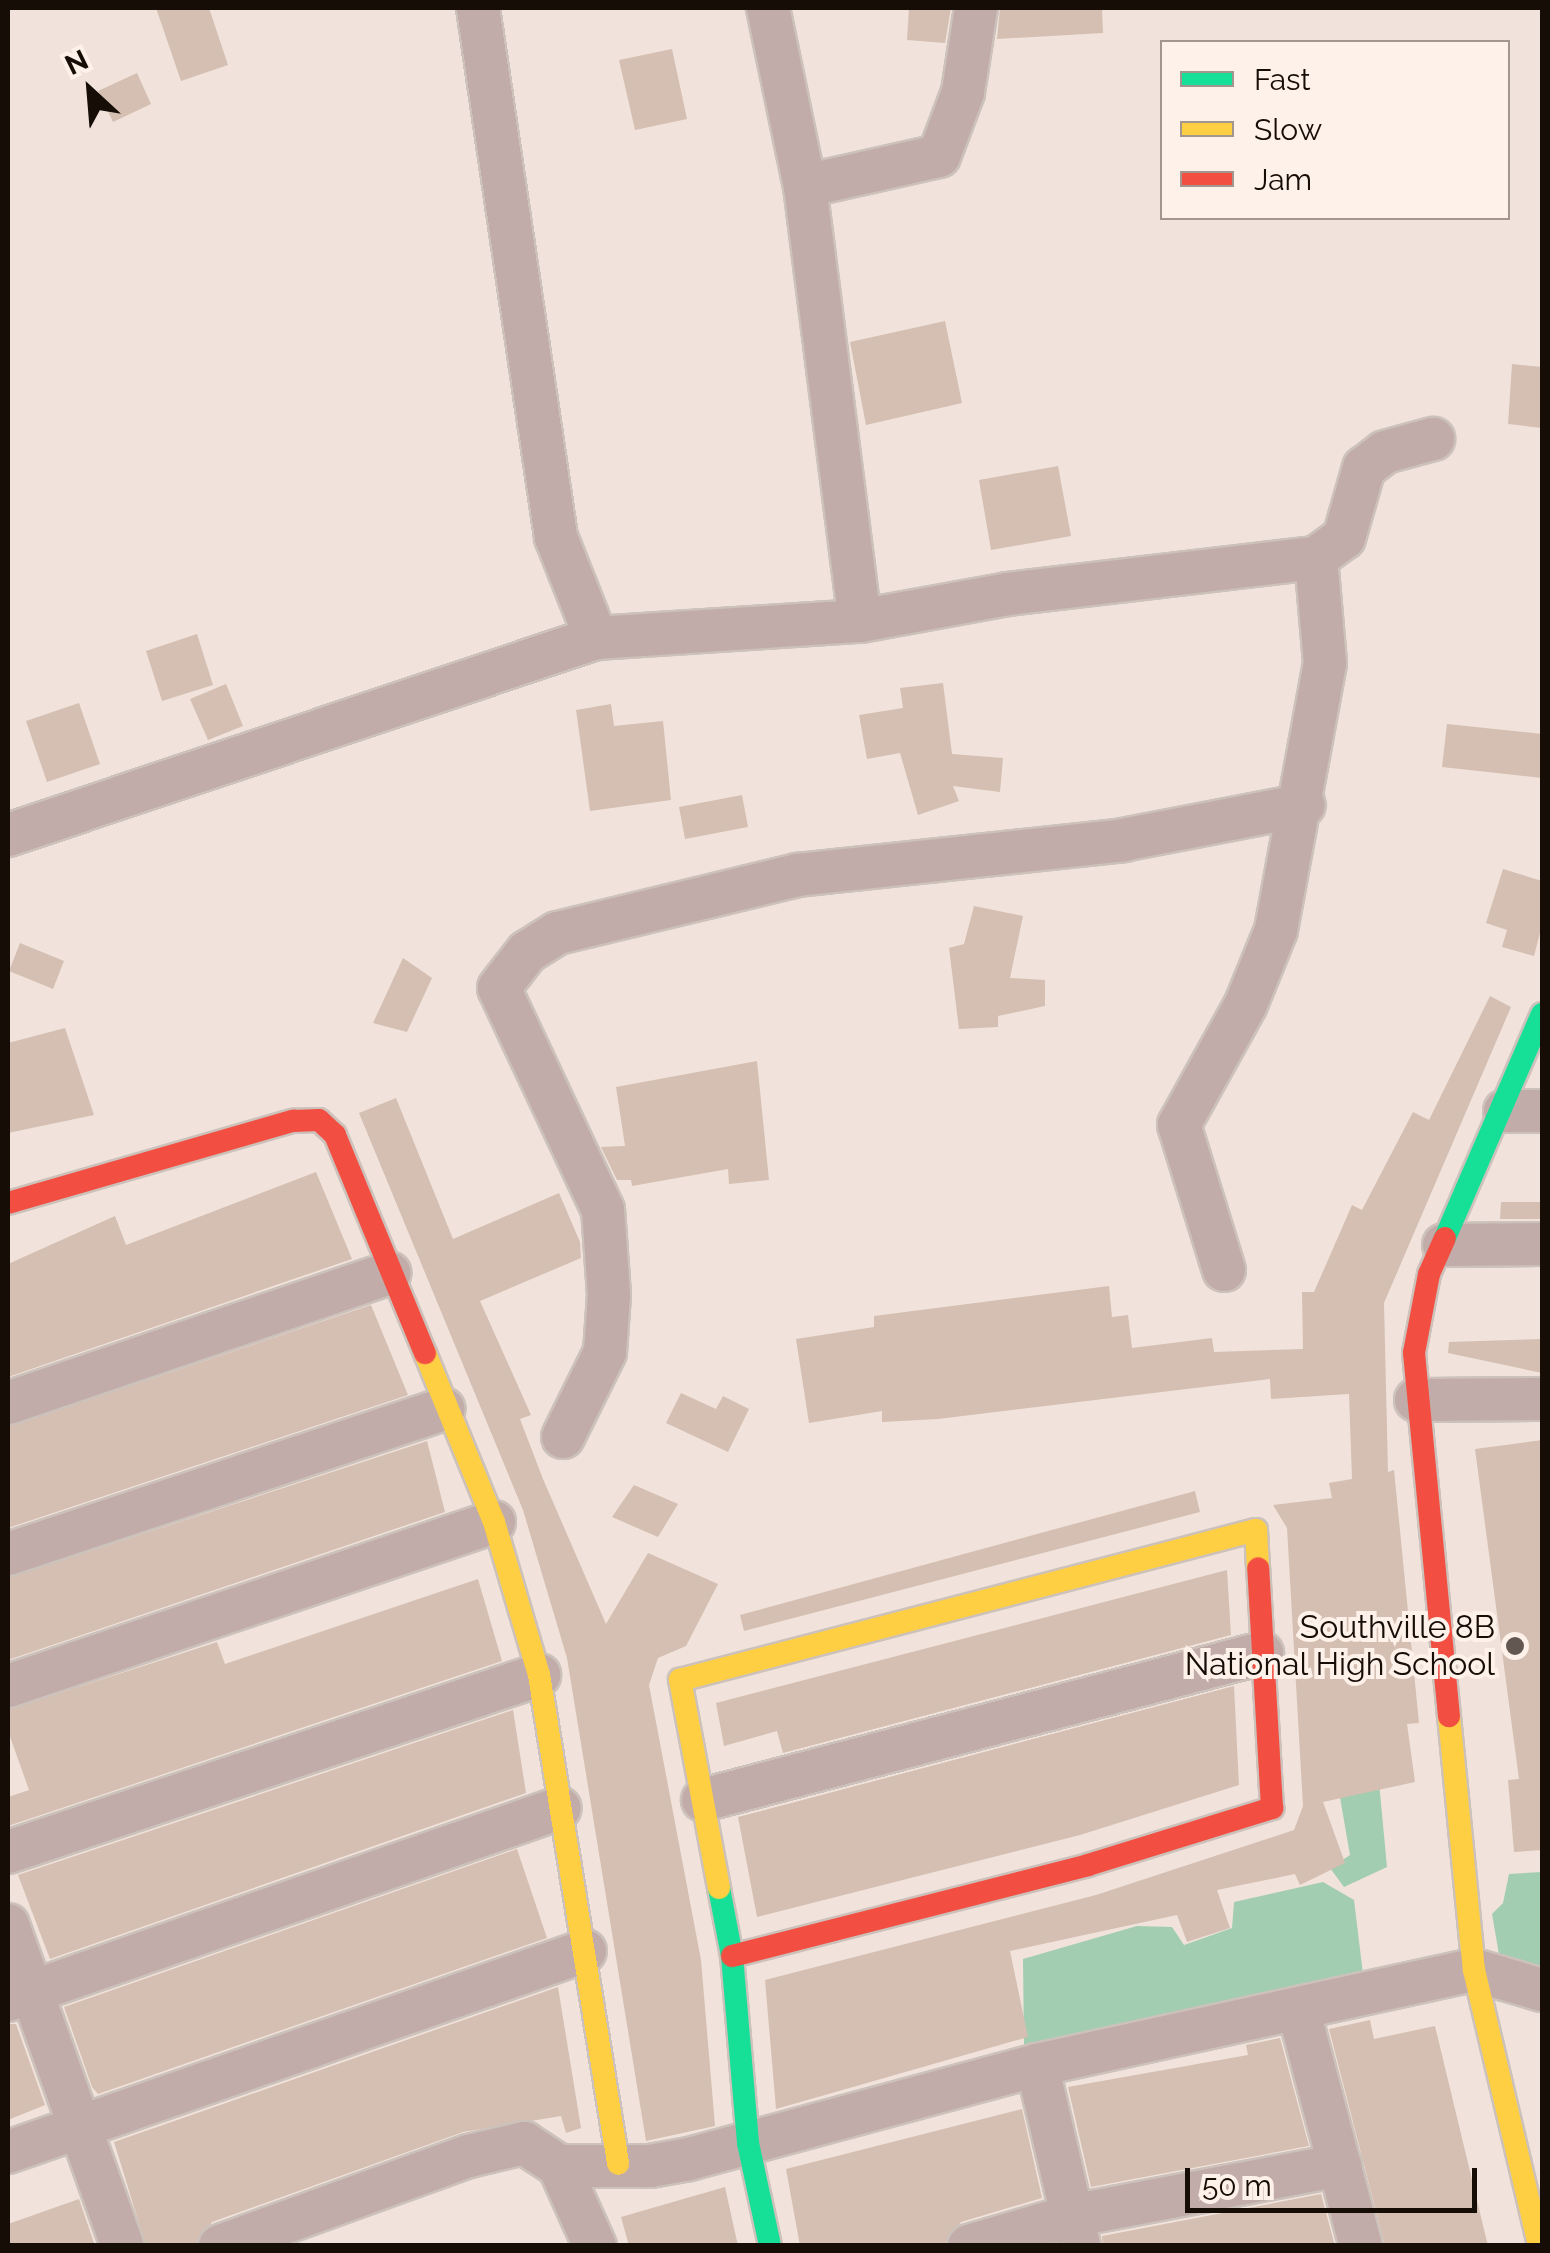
<!DOCTYPE html>
<html>
<head>
<meta charset="utf-8">
<style>
	body { margin:0 }
	#map { position:relative; width:1550px; height:2253px; overflow:hidden; background:#f1e3db; font-family:Raleway,sans-serif }
	div>[style] { position:absolute }
	.forest>* { inset:0; background:#a2cdb0 }
	.building>* { inset:0; background:#d4bfb2 }
	.roads { filter:drop-shadow(2px 0 #ccc2bb) drop-shadow(-2px 0 #ccc2bb) drop-shadow(0 2px #ccc2bb) drop-shadow(0 -2px #ccc2bb) }
	.street>* { height:42px; margin:-21px; padding:0 21px; transform-origin:21px; border-radius:21px; background:#c1aca9 }
	.fast>* { height:22px; margin:-11px; padding:0 11px; transform-origin:11px; border-radius:11px; background:#16e098 }
	.slow>* { height:22px; margin:-11px; padding:0 11px; transform-origin:11px; border-radius:11px; background:#ffcf43 }
	.jam>* { height:22px; margin:-11px; padding:0 11px; transform-origin:11px; border-radius:11px; background:#f24e42 }
	.dots>* { width:28px; height:28px; translate:-50% -50%; box-sizing:border-box; border:5px solid #fef1e9; border-radius:50% }
	span { translate:-50% -50%; white-space:nowrap; text-align:center; line-height:1.15; -webkit-text-stroke:8px #fef1e9; paint-order:stroke }
	.poi-label { font-size:32px; color:#170d07 }
	.right { translate:-100% -50%; text-align:right }
	.frame { position:absolute; inset:0; border:10px solid #170d07; pointer-events:none }
	.legend { position:absolute; left:1160px; top:40px; width:350px; height:180px; box-sizing:border-box; background:#fef1e9; border:2px solid #a2968f; margin:0; padding:12px 18px; list-style:none; font-size:30px; color:#170d07 }
	.legend li { display:flex; align-items:center; gap:20px; height:50px }
	.legend b { width:50px; border:2px solid #a2968f }
	.north { position:absolute; left:40px; top:40px; width:100px; height:100px; -webkit-text-stroke:8px #fef1e9; paint-order:stroke; rotate:334deg; font-size:28px; font-weight:700; line-height:40px; text-align:center; color:#170d07 }
	.north::after { content:''; display:block; margin:auto; width:35px; height:45px; background:#170d07; clip-path:polygon(50% 0,100% 100%,50% 72%,0 100%) }
	.scale { position:absolute; left:1185px; top:2168px; width:292px; height:45px; box-sizing:border-box; border:5px solid #170d07; border-top:0; padding-left:12px; font-size:30px; line-height:35px; white-space:nowrap; color:#170d07; -webkit-text-stroke:8px #fef1e9; paint-order:stroke }
</style>
</head>
<body>
<div id="map">
	<div class="forest">
		<i style="clip-path:polygon(1379px 1782px,1387px 1867px,1344px 1887px,1330px 1868px,1350px 1855px,1338px 1786px)"></i>
		<i style="clip-path:polygon(1542px 1872px,1542px 1985px,1502px 1972px,1492px 1914px,1503px 1903px,1509px 1874px)"></i>
		<i style="clip-path:polygon(1323px 1882px,1354px 1900px,1363px 1974px,1024px 2047px,1023px 1959px,1137px 1926px,1172px 1927px,1184px 1945px,1232px 1928px,1234px 1902px)"></i>
	</div>
	<div class="building">
		<i style="clip-path:polygon(156px 8px,209px 8px,228px 65px,181px 81px)"></i>
		<i style="clip-path:polygon(909px 8px,951px 8px,945px 43px,907px 40px)"></i>
		<i style="clip-path:polygon(1000px 8px,1102px 8px,1103px 33px,997px 39px)"></i>
		<i style="clip-path:polygon(672px 49px,687px 119px,635px 130px,619px 60px)"></i>
		<i style="clip-path:polygon(137px 73px,151px 104px,113px 122px,98px 91px)"></i>
		<i style="clip-path:polygon(945px 321px,962px 403px,866px 425px,850px 342px)"></i>
		<i style="clip-path:polygon(1512px 364px,1542px 367px,1542px 428px,1508px 424px)"></i>
		<i style="clip-path:polygon(1058px 466px,1071px 536px,991px 550px,979px 480px)"></i>
		<i style="clip-path:polygon(197px 634px,213px 685px,162px 701px,146px 651px)"></i>
		<i style="clip-path:polygon(943px 683px,952px 754px,1003px 758px,1000px 792px,953px 786px,959px 801px,918px 815px,900px 753px,867px 759px,859px 715px,903px 708px,900px 688px)"></i>
		<i style="clip-path:polygon(226px 684px,243px 726px,208px 740px,190px 699px)"></i>
		<i style="clip-path:polygon(79px 703px,100px 764px,47px 782px,26px 721px)"></i>
		<i style="clip-path:polygon(611px 704px,614px 726px,663px 721px,671px 800px,590px 811px,576px 710px)"></i>
		<i style="clip-path:polygon(1447px 724px,1542px 734px,1542px 778px,1442px 767px)"></i>
		<i style="clip-path:polygon(742px 795px,748px 827px,685px 839px,679px 807px)"></i>
		<i style="clip-path:polygon(1503px 869px,1542px 881px,1542px 925px,1534px 956px,1502px 947px,1507px 930px,1486px 923px)"></i>
		<i style="clip-path:polygon(974px 906px,1023px 916px,1010px 978px,1045px 980px,1045px 1006px,998px 1016px,998px 1027px,959px 1029px,949px 948px,964px 944px)"></i>
		<i style="clip-path:polygon(20px 943px,64px 961px,53px 989px,9px 971px)"></i>
		<i style="clip-path:polygon(403px 958px,432px 978px,407px 1032px,373px 1023px)"></i>
		<i style="clip-path:polygon(1490px 996px,1511px 1007px,1384px 1303px,1388px 1472px,1394px 1470px,1419px 1723px,1407px 1724px,1415px 1782px,1323px 1802px,1345px 1863px,1300px 1885px,1295px 1874px,1217px 1890px,1230px 1928px,1187px 1942px,1177px 1915px,1010px 1951px,1028px 2037px,776px 2109px,765px 1980px,1096px 1895px,1294px 1830px,1303px 1806px,1287px 1528px,1273px 1505px,1332px 1498px,1329px 1483px,1352px 1479px,1349px 1394px,1271px 1399px,1270px 1379px,938px 1419px,882px 1422px,882px 1411px,809px 1423px,796px 1339px,874px 1327px,874px 1316px,1109px 1286px,1112px 1317px,1128px 1315px,1132px 1348px,1212px 1338px,1214px 1352px,1303px 1349px,1302px 1292px,1314px 1292px,1352px 1205px,1362px 1210px,1413px 1112px,1429px 1120px)"></i>
		<i style="clip-path:polygon(65px 1028px,94px 1115px,8px 1133px,8px 1043px)"></i>
		<i style="clip-path:polygon(757px 1061px,769px 1180px,729px 1184px,728px 1169px,632px 1186px,631px 1180px,617px 1180px,601px 1147px,625px 1146px,616px 1087px)"></i>
		<i style="clip-path:polygon(396px 1098px,453px 1239px,559px 1193px,580px 1242px,581px 1258px,480px 1301px,531px 1415px,520px 1419px,543px 1479px,606px 1624px,648px 1553px,718px 1584px,686px 1646px,658px 1658px,649px 1685px,701px 1960px,715px 2126px,646px 2141px,567px 1658px,523px 1510px,359px 1113px)"></i>
		<i style="clip-path:polygon(316px 1172px,352px 1259px,8px 1377px,8px 1264px,115px 1216px,126px 1245px)"></i>
		<i style="clip-path:polygon(1501px 1202px,1542px 1202px,1542px 1219px,1500px 1219px)"></i>
		<i style="clip-path:polygon(371px 1305px,408px 1395px,8px 1528px,8px 1427px)"></i>
		<i style="clip-path:polygon(1542px 1339px,1542px 1373px,1448px 1353px,1449px 1342px)"></i>
		<i style="clip-path:polygon(681px 1393px,716px 1409px,723px 1396px,749px 1409px,728px 1452px,666px 1423px)"></i>
		<i style="clip-path:polygon(1542px 1440px,1542px 1850px,1514px 1852px,1508px 1780px,1519px 1779px,1475px 1449px)"></i>
		<i style="clip-path:polygon(427px 1441px,445px 1512px,8px 1660px,8px 1578px)"></i>
		<i style="clip-path:polygon(634px 1485px,678px 1504px,658px 1537px,612px 1517px)"></i>
		<i style="clip-path:polygon(1195px 1491px,1200px 1512px,744px 1631px,740px 1615px)"></i>
		<i style="clip-path:polygon(1227px 1570px,1231px 1635px,783px 1753px,777px 1731px,724px 1746px,716px 1703px)"></i>
		<i style="clip-path:polygon(478px 1579px,502px 1661px,8px 1826px,8px 1797px,29px 1790px,8px 1731px,8px 1710px,217px 1642px,225px 1664px)"></i>
		<i style="clip-path:polygon(1234px 1686px,1239px 1785px,1080px 1835px,757px 1917px,738px 1817px)"></i>
		<i style="clip-path:polygon(513px 1710px,526px 1793px,50px 1959px,18px 1875px)"></i>
		<i style="clip-path:polygon(517px 1849px,547px 1938px,98px 2094px,92px 2087px,64px 2007px)"></i>
		<i style="clip-path:polygon(558px 1987px,581px 2128px,566px 2133px,561px 2116px,463px 2132px,212px 2222px,196px 2246px,146px 2246px,114px 2142px)"></i>
		<i style="clip-path:polygon(1370px 2020px,1374px 2039px,1435px 2026px,1488px 2246px,1385px 2246px,1329px 2029px)"></i>
		<i style="clip-path:polygon(8px 2024px,16px 2024px,45px 2105px,8px 2120px)"></i>
		<i style="clip-path:polygon(1280px 2038px,1309px 2146px,1091px 2187px,1068px 2087px,1248px 2055px,1246px 2045px)"></i>
		<i style="clip-path:polygon(1022px 2109px,1042px 2198px,961px 2222px,945px 2246px,800px 2246px,786px 2169px)"></i>
		<i style="clip-path:polygon(725px 2187px,738px 2246px,629px 2246px,621px 2217px)"></i>
		<i style="clip-path:polygon(1321px 2194px,1335px 2246px,1103px 2246px,1102px 2236px)"></i>
		<i style="clip-path:polygon(79px 2199px,95px 2246px,8px 2246px,8px 2224px)"></i>
	</div>
	<div class="roads">
		<div class="street">
			<i style="left:478px;top:8px;width:535px;rotate:81.61deg"></i>
			<i style="left:556px;top:537px;width:109px;rotate:68.4deg"></i>
			<i style="left:768px;top:8px;width:182px;rotate:78.3deg"></i>
			<i style="left:805px;top:186px;width:438px;rotate:82.8deg"></i>
			<i style="left:805px;top:186px;width:137px;rotate:-12.6deg"></i>
			<i style="left:939px;top:156px;width:68px;rotate:-69.4deg"></i>
			<i style="left:963px;top:92px;width:85px;rotate:-81.2deg"></i>
			<i style="left:8px;top:835px;width:620px;rotate:-18.52deg"></i>
			<i style="left:596px;top:638px;width:265px;rotate:-3.7deg"></i>
			<i style="left:860px;top:621px;width:150px;rotate:-10.3deg"></i>
			<i style="left:1008px;top:594px;width:310px;rotate:-6.7deg"></i>
			<i style="left:1505px;top:1111px;width:37px"></i>
			<i style="left:1444px;top:1245px;width:98px;rotate:-0.6deg"></i>
			<i style="left:1224px;top:1270px;width:152px;rotate:-107.2deg"></i>
			<i style="left:1179px;top:1125px;width:138px;rotate:-61deg"></i>
			<i style="left:1246px;top:1004px;width:80px;rotate:-67.9deg"></i>
			<i style="left:1276px;top:930px;width:271px;rotate:-79.6deg"></i>
			<i style="left:1325px;top:663px;width:105px;rotate:-94.9deg"></i>
			<i style="left:1316px;top:558px;width:34px;rotate:-36deg"></i>
			<i style="left:1344px;top:538px;width:73px;rotate:-74.1deg"></i>
			<i style="left:1364px;top:468px;width:26px;rotate:-37deg"></i>
			<i style="left:1385px;top:452px;width:50px;rotate:-15.2deg"></i>
			<i style="left:1416px;top:1400px;width:126px;rotate:-0.5deg"></i>
			<i style="left:8px;top:1403px;width:403px;rotate:-18.8deg"></i>
			<i style="left:563px;top:1437px;width:95px;rotate:-63.7deg"></i>
			<i style="left:605px;top:1352px;width:57px;rotate:-86deg"></i>
			<i style="left:609px;top:1295px;width:85px;rotate:-94deg"></i>
			<i style="left:603px;top:1210px;width:245px;rotate:-115.1deg"></i>
			<i style="left:499px;top:988px;width:46px;rotate:-52.1deg"></i>
			<i style="left:527px;top:952px;width:36px;rotate:-32deg"></i>
			<i style="left:558px;top:933px;width:247px;rotate:-13.6deg"></i>
			<i style="left:798px;top:875px;width:327px;rotate:-6.1deg"></i>
			<i style="left:1123px;top:840px;width:184px;rotate:-10.9deg"></i>
			<i style="left:8px;top:1554px;width:459px;rotate:-18.4deg"></i>
			<i style="left:8px;top:1686px;width:513px;rotate:-18.65deg"></i>
			<i style="left:703px;top:1800px;width:578px;rotate:-14.73deg"></i>
			<i style="left:8px;top:1852px;width:560px;rotate:-18.43deg"></i>
			<i style="left:8px;top:1925px;width:341px;rotate:70.4deg"></i>
			<i style="left:8px;top:2000px;width:584px;rotate:-19.18deg"></i>
			<i style="left:1299px;top:2012px;width:242px;rotate:75.2deg"></i>
			<i style="left:1037px;top:2065px;width:186px;rotate:76.9deg"></i>
			<i style="left:8px;top:2152px;width:611px;rotate:-19.21deg"></i>
			<i style="left:559px;top:2166px;width:91px"></i>
			<i style="left:650px;top:2166px;width:40px;rotate:-10deg"></i>
			<i style="left:689px;top:2159px;width:360px;rotate:-15.1deg"></i>
			<i style="left:1037px;top:2065px;width:447px;rotate:-12.3deg"></i>
			<i style="left:1474px;top:1970px;width:71px;rotate:16.4deg"></i>
			<i style="left:220px;top:2246px;width:265px;rotate:-19.9deg"></i>
			<i style="left:469px;top:2156px;width:57px;rotate:-13.3deg"></i>
			<i style="left:524px;top:2143px;width:42px;rotate:33.3deg"></i>
			<i style="left:559px;top:2166px;width:88px;rotate:65.8deg"></i>
			<i style="left:969px;top:2246px;width:106px;rotate:-16.4deg"></i>
			<i style="left:1071px;top:2216px;width:274px;rotate:-10.7deg"></i>
		</div>
		<div class="fast">
			<i style="left:1445px;top:1238px;width:244px;rotate:-66.6deg"></i>
			<i style="left:719px;top:1888px;width:69px;rotate:79.2deg"></i>
			<i style="left:732px;top:1956px;width:188px;rotate:85.1deg"></i>
			<i style="left:748px;top:2143px;width:105px;rotate:77.9deg"></i>
		</div>
		<div class="slow">
			<i style="left:425px;top:1353px;width:183px;rotate:67.8deg"></i>
			<i style="left:494px;top:1522px;width:159px;rotate:73.6deg"></i>
			<i style="left:539px;top:1675px;width:495px;rotate:80.8deg"></i>
			<i style="left:1449px;top:1716px;width:255px;rotate:84.4deg"></i>
			<i style="left:1474px;top:1970px;width:284px;rotate:76.7deg"></i>
			<i style="left:719px;top:1888px;width:212px;rotate:-100.6deg"></i>
			<i style="left:680px;top:1680px;width:595px;rotate:-14.6deg"></i>
			<i style="left:1256px;top:1530px;width:38px;rotate:87deg"></i>
		</div>
		<div class="jam">
			<i style="left:8px;top:1203px;width:297px;rotate:-16.1deg"></i>
			<i style="left:293px;top:1121px;width:26px;rotate:-2deg"></i>
			<i style="left:319px;top:1120px;width:22px;rotate:43deg"></i>
			<i style="left:335px;top:1135px;width:236px;rotate:67.6deg"></i>
			<i style="left:1445px;top:1238px;width:39px;rotate:114deg"></i>
			<i style="left:1429px;top:1274px;width:80px;rotate:100.8deg"></i>
			<i style="left:1414px;top:1353px;width:365px;rotate:84.5deg"></i>
			<i style="left:732px;top:1956px;width:367px;rotate:-14.3deg"></i>
			<i style="left:1088px;top:1865px;width:193px;rotate:-17.2deg"></i>
			<i style="left:1272px;top:1808px;width:240px;rotate:-93.3deg"></i>
		</div>
	</div>
	<div class="dots">
		<i style="left:1515px;top:1646px;background:#635851"></i>
	</div>
	<div class="poi-label">
		<span class="right" style="left:1495px;top:1646px">Southville 8B<br>National High School</span>
	</div>
	<div class="frame"></div>
	<ul class="legend">
	<li><b style="height:12px;background:#16e098"></b>Fast</li>
	<li><b style="height:12px;background:#ffcf43"></b>Slow</li>
	<li><b style="height:12px;background:#f24e42"></b>Jam</li>
	</ul>
	<div class="north">N</div>
	<div class="scale">50 m</div>
</div>
</body>
</html>
